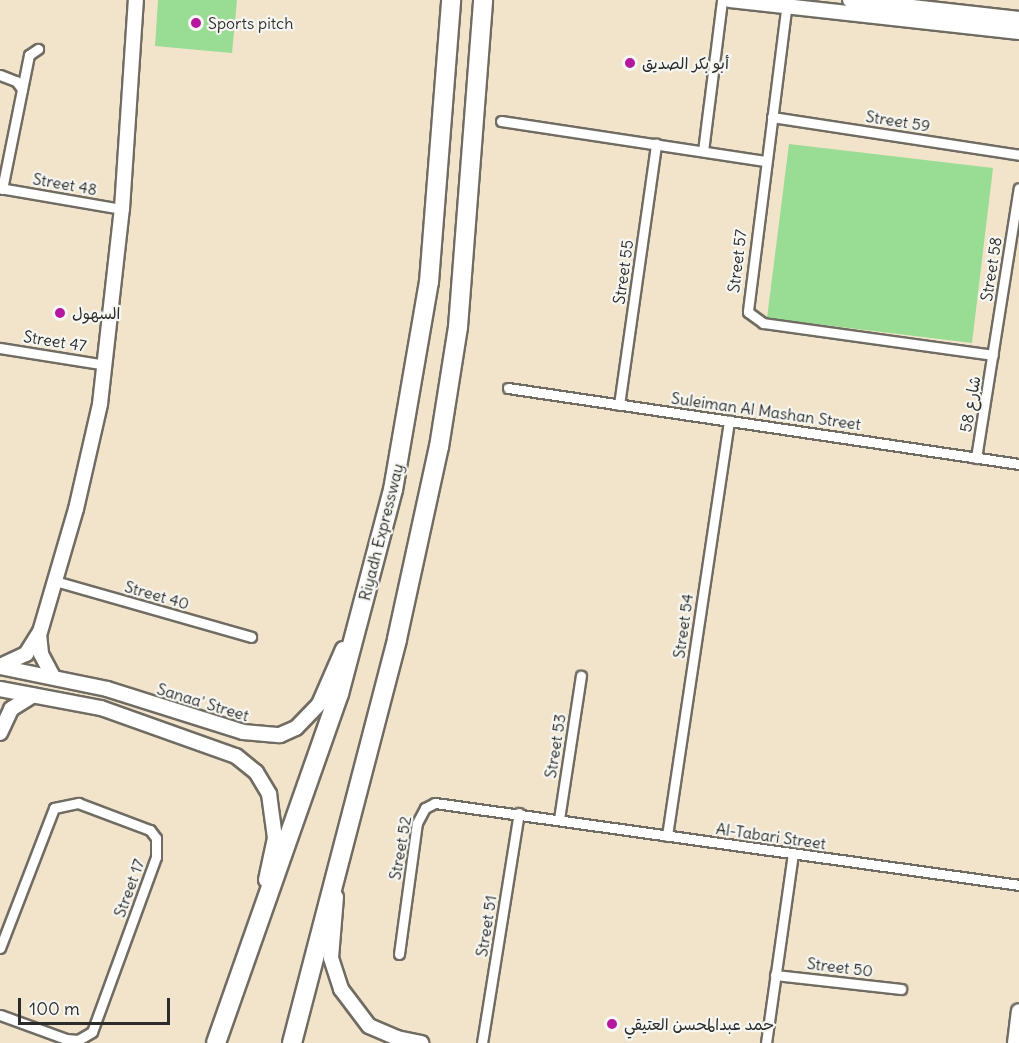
<!DOCTYPE html>
<html>
<head>
<meta charset="utf-8">
<style>
	body { margin:0 }
	#map { position:relative; width:1019px; height:1043px; overflow:hidden; background:#f2e4cb; font-family:Delius,"Playpen Sans Arabic",sans-serif }
	div>[style] { position:absolute }
	.green>* { inset:0; background:#99dc94 }
	.roads { filter:drop-shadow(2px 0 #716c63) drop-shadow(-2px 0 #716c63) drop-shadow(0 2px #716c63) drop-shadow(0 -2px #716c63) }
	.street>* { height:9px; margin:-4.5px; padding:0 4.5px; transform-origin:4.5px; border-radius:4.5px; background:#fff }
	.secondary>* { height:14px; margin:-7px; padding:0 7px; transform-origin:7px; border-radius:7px; background:#fff }
	.highway>* { height:18px; margin:-9px; padding:0 9px; transform-origin:9px; border-radius:9px; background:#fff }
	.dots>* { width:16px; height:16px; translate:-50% -50%; box-sizing:border-box; border:3px solid #f6f6f2; border-radius:50% }
	span { translate:-50% -50%; white-space:nowrap; text-align:center; line-height:1.15; -webkit-text-stroke:4.5px #f6f6f2; paint-order:stroke }
	.poi-label { font-size:16px; color:#2b2b2b }
	.left { translate:0 -50%; text-align:left }
	.street-label { font-size:16px; color:#2b2b2b }
	.scale { position:absolute; left:18px; top:998px; width:152px; height:27px; box-sizing:border-box; border:3px solid #2b2b2b; border-top:0; padding-left:8px; font-size:18px; line-height:21px; white-space:nowrap; color:#2b2b2b; -webkit-text-stroke:4px #f6f6f2; paint-order:stroke }
</style>
</head>
<body>
<div id="map">
	<div class="green">
		<i style="clip-path:polygon(158px 0,237px 0,232px 53px,155px 46px)"></i>
		<i style="clip-path:polygon(789px 144px,993px 168px,972px 343px,767px 318px)"></i>
	</div>
	<div class="roads">
		<div class="street">
			<i style="left:787px;top:2px;width:312px;rotate:97.2deg"></i>
			<i style="left:748px;top:312px;width:19px;rotate:36deg"></i>
			<i style="left:763px;top:323px;width:232px;rotate:7.9deg"></i>
			<i style="left:0;top:75px;width:17px;rotate:21deg"></i>
			<i style="left:16px;top:81px;width:10px;rotate:53deg"></i>
			<i style="left:772px;top:117px;width:250px;rotate:8.7deg"></i>
			<i style="left:501px;top:121px;width:267px;rotate:8.6deg"></i>
			<i style="left:703px;top:151px;width:152px;rotate:-82.8deg"></i>
			<i style="left:0;top:188px;width:124px;rotate:9.8deg"></i>
			<i style="left:2px;top:189px;width:137px;rotate:-78.6deg"></i>
			<i style="left:29px;top:55px;width:11px;rotate:-34deg"></i>
			<i style="left:0;top:348px;width:107px;rotate:9.1deg"></i>
			<i style="left:508px;top:388px;width:517px;rotate:8.46deg"></i>
			<i style="left:619px;top:405px;width:264px;rotate:-81.9deg"></i>
			<i style="left:976px;top:458px;width:273px;rotate:-81deg"></i>
			<i style="left:55px;top:581px;width:204px;rotate:15.9deg"></i>
			<i style="left:559px;top:819px;width:145px;rotate:-81.3deg"></i>
			<i style="left:667px;top:836px;width:420px;rotate:-81.5deg"></i>
			<i style="left:0;top:948px;width:150px;rotate:-68.9deg"></i>
			<i style="left:54px;top:808px;width:25px;rotate:-12deg"></i>
			<i style="left:78px;top:803px;width:77px;rotate:20.6deg"></i>
			<i style="left:150px;top:830px;width:10px;rotate:53deg"></i>
			<i style="left:156px;top:838px;width:19px;rotate:90deg"></i>
			<i style="left:156px;top:857px;width:186px;rotate:110.1deg"></i>
			<i style="left:92px;top:1032px;width:16px;rotate:150deg"></i>
			<i style="left:78px;top:1040px;width:12px;rotate:-175deg"></i>
			<i style="left:66px;top:1039px;width:70px;rotate:-160deg"></i>
			<i style="left:399px;top:954px;width:132px;rotate:-82.2deg"></i>
			<i style="left:417px;top:823px;width:17px;rotate:-62deg"></i>
			<i style="left:425px;top:808px;width:11px;rotate:-27deg"></i>
			<i style="left:435px;top:803px;width:590px;rotate:7.99deg"></i>
			<i style="left:775px;top:975px;width:127px;rotate:6.3deg"></i>
			<i style="left:482px;top:1043px;width:233px;rotate:-80.9deg"></i>
			<i style="left:766px;top:1043px;width:191px;rotate:-81.9deg"></i>
		</div>
		<div class="secondary">
			<i style="left:730px;top:0;width:291px;rotate:6.3deg"></i>
			<i style="left:850px;top:0;width:170px;rotate:6.4deg"></i>
			<i style="left:39px;top:634px;width:20px;rotate:84deg"></i>
			<i style="left:41px;top:654px;width:26px;rotate:62deg"></i>
			<i style="left:0;top:666px;width:29px;rotate:-25deg"></i>
			<i style="left:26px;top:654px;width:26px;rotate:-58deg"></i>
			<i style="left:40px;top:632px;width:128px;rotate:-73.7deg"></i>
			<i style="left:76px;top:509px;width:108px;rotate:-77.1deg"></i>
			<i style="left:100px;top:404px;width:196px;rotate:-83.6deg"></i>
			<i style="left:122px;top:209px;width:209px;rotate:-86.2deg"></i>
			<i style="left:0;top:667px;width:109px;rotate:11.6deg"></i>
			<i style="left:107px;top:689px;width:143px;rotate:17.5deg"></i>
			<i style="left:243px;top:732px;width:37px;rotate:5deg"></i>
			<i style="left:280px;top:735px;width:17px;rotate:-24deg"></i>
			<i style="left:296px;top:728px;width:33px;rotate:-46deg"></i>
			<i style="left:319px;top:704px;width:60px;rotate:-66.4deg"></i>
			<i style="left:0;top:689px;width:103px;rotate:10.7deg"></i>
			<i style="left:101px;top:708px;width:143px;rotate:19.6deg"></i>
			<i style="left:236px;top:756px;width:26px;rotate:39deg"></i>
			<i style="left:256px;top:772px;width:26px;rotate:59deg"></i>
			<i style="left:269px;top:794px;width:44px;rotate:82.2deg"></i>
			<i style="left:275px;top:838px;width:43px;rotate:102.1deg"></i>
			<i style="left:0;top:733px;width:26px;rotate:-65deg"></i>
			<i style="left:11px;top:709px;width:26px;rotate:-32deg"></i>
			<i style="left:336px;top:897px;width:61px;rotate:94.7deg"></i>
			<i style="left:331px;top:958px;width:33px;rotate:72deg"></i>
			<i style="left:341px;top:989px;width:46px;rotate:52.9deg"></i>
			<i style="left:369px;top:1026px;width:30px;rotate:23deg"></i>
			<i style="left:397px;top:1038px;width:25px;rotate:12deg"></i>
			<i style="left:1015px;top:1043px;width:32px;rotate:-83deg"></i>
		</div>
		<div class="highway">
			<i style="left:216px;top:1043px;width:370px;rotate:-70.6deg"></i>
			<i style="left:339px;top:694px;width:211px;rotate:-75.2deg"></i>
			<i style="left:393px;top:490px;width:211px;rotate:-80.2deg"></i>
			<i style="left:429px;top:282px;width:283px;rotate:-85.5deg"></i>
			<i style="left:292px;top:1043px;width:417px;rotate:-75.4deg"></i>
			<i style="left:397px;top:639px;width:197px;rotate:-77.7deg"></i>
			<i style="left:439px;top:447px;width:121px;rotate:-81deg"></i>
			<i style="left:458px;top:327px;width:328px;rotate:-85.6deg"></i>
		</div>
	</div>
	<div class="dots">
		<i style="left:196px;top:23px;background:#b5179e"></i>
		<i style="left:630px;top:63px;background:#b5179e"></i>
		<i style="left:60px;top:313px;background:#b5179e"></i>
		<i style="left:612px;top:1024px;background:#b5179e"></i>
	</div>
	<div class="poi-label">
		<span class="left" style="left:208px;top:23px">Sports pitch</span>
		<span class="left" style="left:642px;top:63px">أبو بكر الصديق</span>
		<span class="left" style="left:72px;top:313px">السهول</span>
		<span class="left" style="left:624px;top:1024px">حمد عبدالمحسن العتيقي</span>
	</div>
	<div class="street-label">
		<span style="left:898px;top:121px;rotate:9deg">Street 59</span>
		<span style="left:65px;top:184px;rotate:10deg">Street 48</span>
		<span style="left:737px;top:261px;rotate:-83deg">Street 57</span>
		<span style="left:991px;top:269px;rotate:-81deg">Street 58</span>
		<span style="left:623px;top:272px;rotate:-82deg">Street 55</span>
		<span style="left:55px;top:341px;rotate:9deg">Street 47</span>
		<span style="left:970px;top:404px;rotate:-80deg">شارع 58</span>
		<span style="left:766px;top:411px;rotate:8deg">Suleiman Al Mashan Street</span>
		<span style="left:381px;top:532px;rotate:-76deg">Riyadh Expressway</span>
		<span style="left:157px;top:595px;rotate:16deg">Street 40</span>
		<span style="left:683px;top:626px;rotate:-82deg">Street 54</span>
		<span style="left:203px;top:702px;rotate:17deg">Sanaa' Street</span>
		<span style="left:555px;top:746px;rotate:-81deg">Street 53</span>
		<span style="left:771px;top:836px;rotate:8deg">Al-Tabari Street</span>
		<span style="left:400px;top:848px;rotate:-80deg">Street 52</span>
		<span style="left:129px;top:888px;rotate:-70deg">Street 17</span>
		<span style="left:486px;top:926px;rotate:-81deg">Street 51</span>
		<span style="left:840px;top:967px;rotate:7deg">Street 50</span>
	</div>
	<div class="scale">100 m</div>
</div>
</body>
</html>
